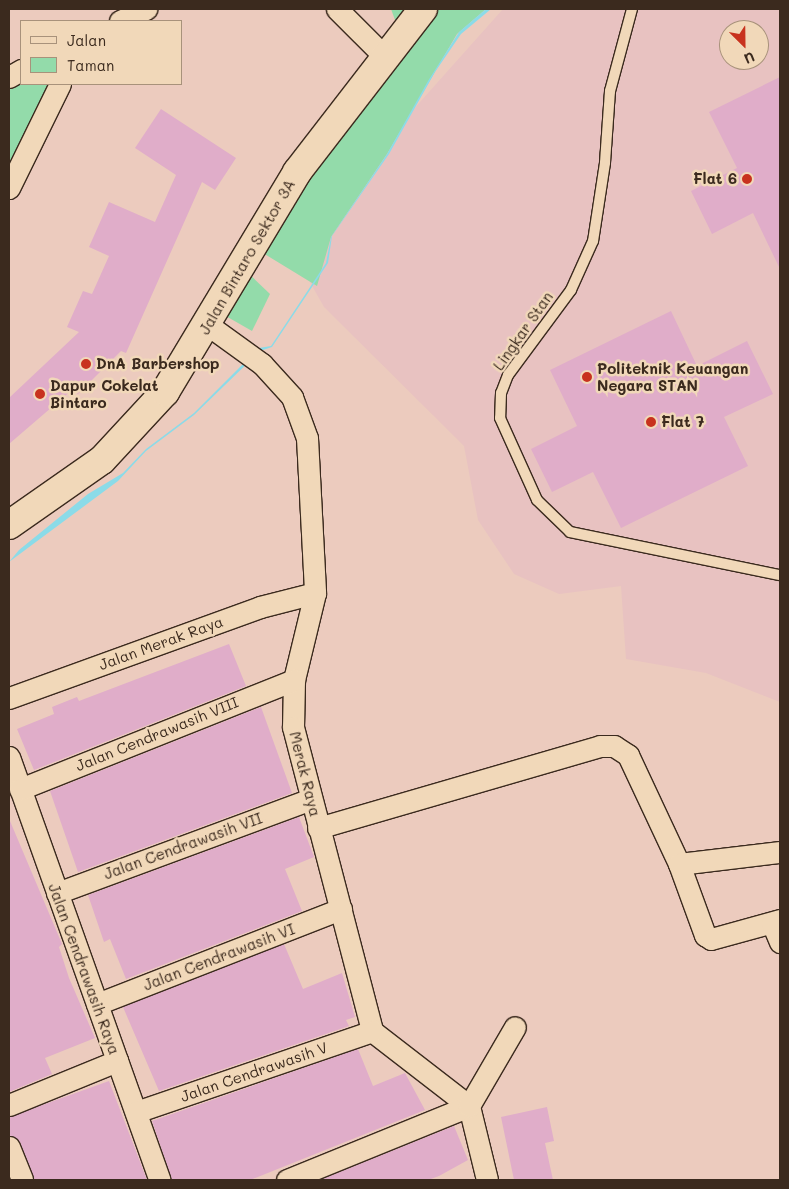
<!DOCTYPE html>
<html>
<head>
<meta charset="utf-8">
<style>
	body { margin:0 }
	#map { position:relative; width:789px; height:1189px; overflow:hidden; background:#eccbbe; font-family:Mali,sans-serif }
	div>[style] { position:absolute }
	.built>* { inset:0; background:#e8c2c1 }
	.green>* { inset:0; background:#93dbaa }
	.water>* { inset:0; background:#8bdbe8 }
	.building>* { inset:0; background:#e0adc9 }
	.roads { filter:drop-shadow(1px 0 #3b2a1e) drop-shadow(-1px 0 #3b2a1e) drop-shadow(0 1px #3b2a1e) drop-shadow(0 -1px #3b2a1e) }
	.service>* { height:10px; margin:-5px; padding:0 5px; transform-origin:5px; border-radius:5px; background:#f1d8b9 }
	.minor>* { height:21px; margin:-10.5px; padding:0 10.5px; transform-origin:10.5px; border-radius:10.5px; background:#f1d8b9 }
	.secondary>* { height:28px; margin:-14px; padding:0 14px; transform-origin:14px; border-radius:14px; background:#f1d8b9 }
	.dots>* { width:14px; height:14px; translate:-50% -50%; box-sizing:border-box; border:2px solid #f1d8b9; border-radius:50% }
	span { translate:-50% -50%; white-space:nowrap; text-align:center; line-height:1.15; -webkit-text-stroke:5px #f1d8b9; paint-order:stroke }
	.poi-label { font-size:15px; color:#3b2a1e; font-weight:700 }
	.right { translate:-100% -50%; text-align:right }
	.left { translate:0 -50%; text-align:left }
	.street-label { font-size:15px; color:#3b2a1e }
	.frame { position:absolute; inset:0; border:10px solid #3b2a1e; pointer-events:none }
	.legend { position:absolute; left:20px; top:20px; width:162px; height:65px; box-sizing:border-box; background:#f1d8b9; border:1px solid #a8927b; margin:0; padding:6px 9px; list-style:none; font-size:15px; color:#3b2a1e }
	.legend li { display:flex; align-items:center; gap:10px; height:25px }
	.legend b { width:25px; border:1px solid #a8927b }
	.north { position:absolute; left:719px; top:20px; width:50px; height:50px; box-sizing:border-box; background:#f1d8b9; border:1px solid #a8927b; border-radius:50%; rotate:157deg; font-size:14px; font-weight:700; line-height:20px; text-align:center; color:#3b2a1e }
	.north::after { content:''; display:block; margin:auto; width:18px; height:22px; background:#c8321e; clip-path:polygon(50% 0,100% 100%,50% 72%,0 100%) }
</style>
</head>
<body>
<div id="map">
	<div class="built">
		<i style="clip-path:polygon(evenodd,503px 9px,780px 9px,780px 702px,706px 673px,626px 659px,621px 586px,559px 594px,514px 574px,478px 520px,464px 446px,324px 307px,302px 268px,346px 185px,503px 9px,729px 30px,759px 30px,759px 60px,729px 60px,729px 30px)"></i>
	</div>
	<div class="green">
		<i style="clip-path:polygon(391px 9px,486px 9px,457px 34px,387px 154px,331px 237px,317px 286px,258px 250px,405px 18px,395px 20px)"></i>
		<i style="clip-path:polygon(21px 70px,21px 84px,60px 84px,9px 188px,9px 77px)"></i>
		<i style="clip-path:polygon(246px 271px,270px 294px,252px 331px,224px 315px)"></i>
	</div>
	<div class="water">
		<i style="clip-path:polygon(486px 9px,491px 9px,461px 34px,435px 72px,389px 154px,332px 236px,328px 263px,272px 347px,260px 351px,194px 415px,146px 451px,118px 481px,9px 562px,19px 550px,88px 494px,123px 473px,146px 449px,194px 413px,259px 348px,271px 346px,326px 263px,331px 237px,387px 154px,428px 81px,459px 32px)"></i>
	</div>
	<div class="building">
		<i style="clip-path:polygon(780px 77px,780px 269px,753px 213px,712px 234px,691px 191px,737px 168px,709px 112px)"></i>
		<i style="clip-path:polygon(161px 109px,236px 158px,215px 190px,202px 182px,126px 353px,121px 351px,78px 394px,73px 389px,9px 444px,9px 398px,79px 332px,67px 327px,83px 291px,92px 294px,109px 256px,89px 247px,109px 202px,155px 222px,176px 175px,135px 148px)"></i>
		<i style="clip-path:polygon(671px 311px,697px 366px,747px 341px,773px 394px,724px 417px,748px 466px,621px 528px,593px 472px,552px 492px,531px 449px,577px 426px,550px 370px)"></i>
		<i style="clip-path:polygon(229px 644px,246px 686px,34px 770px,17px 729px,54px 714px,52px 707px,77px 697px,79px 701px)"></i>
		<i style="clip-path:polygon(261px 707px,292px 793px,78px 872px,50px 791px)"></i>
		<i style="clip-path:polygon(299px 817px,314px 857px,285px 869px,302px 911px,126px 979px,110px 939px,104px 942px,88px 895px)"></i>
		<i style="clip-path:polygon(10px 821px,62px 944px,59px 947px,69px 978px,95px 1038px,45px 1058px,52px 1074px,9px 1092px)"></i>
		<i style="clip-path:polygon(284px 944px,303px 989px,342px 973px,355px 1017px,346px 1020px,349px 1026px,159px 1091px,123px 1007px)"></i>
		<i style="clip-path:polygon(358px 1049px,373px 1086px,405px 1073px,425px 1110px,250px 1180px,172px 1180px,152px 1121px)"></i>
		<i style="clip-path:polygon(109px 1081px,147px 1180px,34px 1180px,20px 1142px,9px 1135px,9px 1117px)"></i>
		<i style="clip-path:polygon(547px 1107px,554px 1141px,545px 1143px,553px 1180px,514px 1180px,501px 1117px)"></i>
		<i style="clip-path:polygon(454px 1126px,468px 1160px,439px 1176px,428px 1180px,320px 1180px)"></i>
	</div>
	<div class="roads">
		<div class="service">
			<i style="left:632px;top:9px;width:85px;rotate:105deg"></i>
			<i style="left:610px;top:91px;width:72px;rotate:94deg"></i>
			<i style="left:605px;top:163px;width:79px;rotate:98.7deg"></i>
			<i style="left:593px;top:241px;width:54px;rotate:114.2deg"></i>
			<i style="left:571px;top:290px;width:106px;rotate:126.5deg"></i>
			<i style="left:508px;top:375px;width:19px;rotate:111deg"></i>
			<i style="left:501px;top:393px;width:25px;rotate:92deg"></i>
			<i style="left:500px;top:418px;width:90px;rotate:65.7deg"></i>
			<i style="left:537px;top:500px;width:46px;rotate:44.1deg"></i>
			<i style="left:570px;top:532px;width:214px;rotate:11.6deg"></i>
		</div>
		<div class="minor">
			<i style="left:337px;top:9px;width:66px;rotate:45deg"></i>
			<i style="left:120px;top:21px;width:29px;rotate:-25deg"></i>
			<i style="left:9px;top:77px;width:14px;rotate:-30deg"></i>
			<i style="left:9px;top:188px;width:116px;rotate:-63.9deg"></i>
			<i style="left:208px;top:325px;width:67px;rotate:35.8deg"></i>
			<i style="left:262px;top:364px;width:45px;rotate:47.7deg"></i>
			<i style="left:292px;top:397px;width:44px;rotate:69.9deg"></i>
			<i style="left:307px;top:438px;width:155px;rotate:87deg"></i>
			<i style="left:315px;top:593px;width:89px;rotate:103.6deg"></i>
			<i style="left:294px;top:680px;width:47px;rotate:91.2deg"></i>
			<i style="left:293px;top:727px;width:314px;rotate:75.4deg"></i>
			<i style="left:372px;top:1031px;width:123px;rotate:37.7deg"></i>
			<i style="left:469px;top:1106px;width:76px;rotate:76.3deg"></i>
			<i style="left:9px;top:698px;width:267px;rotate:-19.9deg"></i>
			<i style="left:260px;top:607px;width:57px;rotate:-14.3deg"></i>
			<i style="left:9px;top:757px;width:449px;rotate:70.4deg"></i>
			<i style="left:20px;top:789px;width:295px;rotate:-21.7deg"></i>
			<i style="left:318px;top:828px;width:294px;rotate:-16.2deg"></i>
			<i style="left:600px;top:746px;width:14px"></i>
			<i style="left:614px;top:746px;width:17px;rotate:33deg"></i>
			<i style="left:628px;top:755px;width:120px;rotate:64.9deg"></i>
			<i style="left:679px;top:864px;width:102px;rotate:-6.8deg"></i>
			<i style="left:679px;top:864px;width:76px;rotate:69.9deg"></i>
			<i style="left:705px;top:935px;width:7px;rotate:34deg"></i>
			<i style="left:711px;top:939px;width:72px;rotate:-15.4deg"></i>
			<i style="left:57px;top:893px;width:269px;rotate:-20.3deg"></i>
			<i style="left:772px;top:923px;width:21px;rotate:67deg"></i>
			<i style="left:97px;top:1004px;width:262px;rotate:-21.3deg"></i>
			<i style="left:9px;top:1105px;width:117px;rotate:-22.2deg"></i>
			<i style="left:136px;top:1112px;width:250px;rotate:-18.9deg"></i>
			<i style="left:9px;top:1147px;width:35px;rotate:68deg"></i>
			<i style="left:287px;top:1180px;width:196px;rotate:-22.1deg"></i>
			<i style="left:469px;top:1106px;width:91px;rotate:-59.8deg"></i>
		</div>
		<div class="secondary">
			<i style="left:9px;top:525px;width:113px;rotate:-35deg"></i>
			<i style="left:102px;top:460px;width:93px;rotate:-47.2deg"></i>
			<i style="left:165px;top:392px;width:257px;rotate:-59deg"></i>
			<i style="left:297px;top:172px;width:206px;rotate:-52.3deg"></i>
		</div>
	</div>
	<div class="dots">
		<i style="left:747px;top:179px;background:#c8321e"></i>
		<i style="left:86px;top:364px;background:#c8321e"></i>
		<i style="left:587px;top:377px;background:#c8321e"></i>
		<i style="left:40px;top:394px;background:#c8321e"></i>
		<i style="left:651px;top:422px;background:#c8321e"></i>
	</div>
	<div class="poi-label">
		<span class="right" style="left:737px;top:179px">Flat 6</span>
		<span class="left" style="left:96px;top:364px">DnA Barbershop</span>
		<span class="left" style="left:597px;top:377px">Politeknik Keuangan<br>Negara STAN</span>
		<span class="left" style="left:50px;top:394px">Dapur Cokelat<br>Bintaro</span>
		<span class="left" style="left:661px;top:422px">Flat 7</span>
	</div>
	<div class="street-label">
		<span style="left:247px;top:257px;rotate:-60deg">Jalan Bintaro Sektor 3A</span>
		<span style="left:523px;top:331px;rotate:-55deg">Lingkar Stan</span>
		<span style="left:161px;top:643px;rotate:-20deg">Jalan Merak Raya</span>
		<span style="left:157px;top:734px;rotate:-22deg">Jalan Cendrawasih VIII</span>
		<span style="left:305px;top:774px;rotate:76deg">Merak Raya</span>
		<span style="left:183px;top:846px;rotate:-20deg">Jalan Cendrawasih VII</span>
		<span style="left:219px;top:957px;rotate:-21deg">Jalan Cendrawasih VI</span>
		<span style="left:84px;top:969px;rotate:70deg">Jalan Cendrawasih Raya</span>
		<span style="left:254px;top:1072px;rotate:-19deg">Jalan Cendrawasih V</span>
	</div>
	<div class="frame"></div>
	<ul class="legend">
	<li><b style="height:6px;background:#f1d8b9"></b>Jalan</li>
	<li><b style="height:14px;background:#93dbaa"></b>Taman</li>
	</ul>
	<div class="north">U</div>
</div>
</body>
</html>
